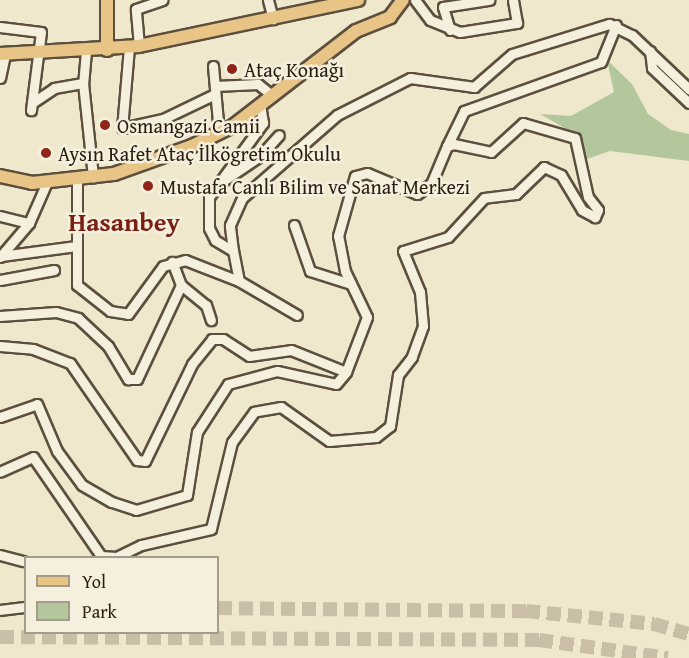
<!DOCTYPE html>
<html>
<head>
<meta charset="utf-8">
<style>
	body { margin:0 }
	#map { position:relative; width:689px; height:658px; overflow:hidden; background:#efe8cc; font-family:"Gentium Book Plus",serif }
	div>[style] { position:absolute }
	.green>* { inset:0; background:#b3c79c }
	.highway-tunnel>* { height:14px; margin-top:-7px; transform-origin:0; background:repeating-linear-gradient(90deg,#c8bfa6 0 14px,transparent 0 21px) }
	.roads { filter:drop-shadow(2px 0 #5c4f3e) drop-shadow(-2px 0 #5c4f3e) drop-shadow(0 2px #5c4f3e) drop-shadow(0 -2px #5c4f3e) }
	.minor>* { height:9px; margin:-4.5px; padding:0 4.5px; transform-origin:4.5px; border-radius:4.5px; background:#f5f0de }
	.major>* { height:12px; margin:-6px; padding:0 6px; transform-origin:6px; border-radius:6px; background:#e8c486 }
	.dots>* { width:16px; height:16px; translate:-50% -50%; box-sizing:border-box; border:3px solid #f5f0de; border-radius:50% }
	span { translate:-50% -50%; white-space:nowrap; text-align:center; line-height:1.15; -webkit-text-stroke:5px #f5f0de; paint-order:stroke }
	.poi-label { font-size:20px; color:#2b1c0f }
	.left { translate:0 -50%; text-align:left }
	.district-label { font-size:26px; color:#7a1f14; font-weight:700 }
	.legend { position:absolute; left:24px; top:556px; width:195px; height:78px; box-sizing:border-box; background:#f5f0de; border:2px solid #a49b8b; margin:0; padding:8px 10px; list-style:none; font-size:18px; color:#2b1c0f }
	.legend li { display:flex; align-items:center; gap:12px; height:30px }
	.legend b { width:30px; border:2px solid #a49b8b }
</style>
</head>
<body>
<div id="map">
	<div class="green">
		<i style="clip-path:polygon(607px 60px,632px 84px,648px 114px,671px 130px,689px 134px,689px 161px,610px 151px,581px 161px,575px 134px,540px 114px,571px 116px,614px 92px)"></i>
	</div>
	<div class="highway-tunnel">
		<i style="left:218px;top:608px;width:308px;rotate:0.6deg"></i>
		<i style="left:526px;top:611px;width:129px;rotate:5.8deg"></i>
		<i style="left:654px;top:624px;width:36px;rotate:16deg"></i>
		<i style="left:0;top:637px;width:539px;rotate:0.32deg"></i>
		<i style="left:539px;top:640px;width:130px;rotate:7.9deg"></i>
	</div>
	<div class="roads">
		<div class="minor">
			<i style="left:268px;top:0;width:20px;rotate:75deg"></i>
			<i style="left:415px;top:0;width:25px;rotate:53deg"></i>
			<i style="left:430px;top:20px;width:32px;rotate:22deg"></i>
			<i style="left:460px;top:32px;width:58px;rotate:-9deg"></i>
			<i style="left:517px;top:23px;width:23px;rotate:-100deg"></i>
			<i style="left:0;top:27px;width:41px;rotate:7deg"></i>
			<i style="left:41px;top:32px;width:79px;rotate:97.3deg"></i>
			<i style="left:450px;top:30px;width:24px;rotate:-107deg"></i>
			<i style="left:443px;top:7px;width:47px;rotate:-8.7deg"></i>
			<i style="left:139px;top:46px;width:37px;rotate:-95deg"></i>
			<i style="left:136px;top:9px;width:28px;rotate:-19deg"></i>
			<i style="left:129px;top:47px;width:81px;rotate:94.9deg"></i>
			<i style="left:122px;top:128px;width:42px;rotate:-12.4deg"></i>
			<i style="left:163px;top:119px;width:58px;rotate:-25.7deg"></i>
			<i style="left:86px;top:51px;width:32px;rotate:95deg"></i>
			<i style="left:83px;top:83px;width:95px;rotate:83.9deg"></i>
			<i style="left:650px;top:51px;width:17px;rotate:83deg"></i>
			<i style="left:652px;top:68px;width:51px;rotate:43.4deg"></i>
			<i style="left:213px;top:66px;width:67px;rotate:84.9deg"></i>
			<i style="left:0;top:78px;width:25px;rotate:-78deg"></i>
			<i style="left:215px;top:86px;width:43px;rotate:-2.7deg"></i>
			<i style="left:258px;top:84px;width:19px;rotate:39deg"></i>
			<i style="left:32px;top:103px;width:27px;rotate:-34deg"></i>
			<i style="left:54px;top:88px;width:29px;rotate:-10deg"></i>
			<i style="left:447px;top:146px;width:39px;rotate:-64deg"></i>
			<i style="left:464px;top:111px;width:145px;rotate:-19.7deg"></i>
			<i style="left:601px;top:62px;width:40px;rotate:-68deg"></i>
			<i style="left:77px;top:179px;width:106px;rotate:90deg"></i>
			<i style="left:77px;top:285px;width:42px;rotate:38.2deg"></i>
			<i style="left:110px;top:311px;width:18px;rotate:9deg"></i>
			<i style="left:128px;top:314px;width:59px;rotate:-53.9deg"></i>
			<i style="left:163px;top:266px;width:23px;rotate:-15deg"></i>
			<i style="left:185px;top:260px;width:58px;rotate:21.3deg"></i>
			<i style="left:239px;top:281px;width:67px;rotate:30.4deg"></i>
			<i style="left:223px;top:181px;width:45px;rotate:-34deg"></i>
			<i style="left:260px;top:156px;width:28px;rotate:-48deg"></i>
			<i style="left:0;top:216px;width:30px;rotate:14deg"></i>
			<i style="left:294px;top:225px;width:49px;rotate:70.8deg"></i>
			<i style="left:310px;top:271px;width:43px;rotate:17.6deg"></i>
			<i style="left:233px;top:251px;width:26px;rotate:-97deg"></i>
			<i style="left:230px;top:225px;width:30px;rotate:-66deg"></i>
			<i style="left:242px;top:198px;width:126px;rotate:-41.1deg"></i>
			<i style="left:337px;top:115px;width:82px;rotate:-26.9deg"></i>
			<i style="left:410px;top:78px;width:65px;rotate:8deg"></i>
			<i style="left:474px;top:87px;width:50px;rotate:-41deg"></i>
			<i style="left:512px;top:54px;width:102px;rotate:-17.2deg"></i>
			<i style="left:609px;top:24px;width:25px;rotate:26deg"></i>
			<i style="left:632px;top:35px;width:79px;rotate:43.5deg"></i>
			<i style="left:1px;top:256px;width:76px;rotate:-7.6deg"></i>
			<i style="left:0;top:257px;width:45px;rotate:-49.5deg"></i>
			<i style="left:29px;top:223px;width:45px;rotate:-66.3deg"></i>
			<i style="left:0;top:280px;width:55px;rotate:-10.5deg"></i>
			<i style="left:239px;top:281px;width:31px;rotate:-101deg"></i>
			<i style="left:233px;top:251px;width:21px;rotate:-149deg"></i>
			<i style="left:215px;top:240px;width:13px;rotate:-117deg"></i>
			<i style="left:209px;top:228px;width:31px;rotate:-90deg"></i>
			<i style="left:209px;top:197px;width:92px;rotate:-53.9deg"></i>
			<i style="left:263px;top:123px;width:18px;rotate:-99deg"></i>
			<i style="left:181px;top:285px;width:32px;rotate:39deg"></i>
			<i style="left:206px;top:305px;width:16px;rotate:72deg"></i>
			<i style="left:0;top:316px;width:56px;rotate:-4.1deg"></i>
			<i style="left:56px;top:312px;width:23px;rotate:15deg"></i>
			<i style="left:78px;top:318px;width:41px;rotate:43deg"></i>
			<i style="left:108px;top:346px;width:39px;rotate:59deg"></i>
			<i style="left:128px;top:379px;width:9px"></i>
			<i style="left:137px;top:379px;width:104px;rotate:-64.9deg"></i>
			<i style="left:181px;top:285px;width:25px;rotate:-111deg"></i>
			<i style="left:0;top:346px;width:33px;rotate:5deg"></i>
			<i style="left:33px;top:349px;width:40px;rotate:21deg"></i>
			<i style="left:70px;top:363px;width:118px;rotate:55.4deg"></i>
			<i style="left:137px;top:460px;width:8px;rotate:7deg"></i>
			<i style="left:145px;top:461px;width:108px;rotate:-64.1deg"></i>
			<i style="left:192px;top:364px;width:32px;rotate:-51deg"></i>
			<i style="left:212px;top:339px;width:11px"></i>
			<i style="left:223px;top:339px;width:31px;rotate:33deg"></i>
			<i style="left:249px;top:356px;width:42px;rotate:-8.1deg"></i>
			<i style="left:291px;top:350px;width:59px;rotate:21.8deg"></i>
			<i style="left:0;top:417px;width:39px;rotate:-19deg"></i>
			<i style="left:37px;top:404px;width:51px;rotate:66.9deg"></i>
			<i style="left:57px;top:451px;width:42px;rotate:53.7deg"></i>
			<i style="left:82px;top:485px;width:34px;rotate:30deg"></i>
			<i style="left:112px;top:502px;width:25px;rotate:18deg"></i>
			<i style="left:136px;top:510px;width:53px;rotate:-16.4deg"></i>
			<i style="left:187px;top:495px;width:64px;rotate:-81deg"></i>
			<i style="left:197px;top:432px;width:57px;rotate:-57.1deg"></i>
			<i style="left:228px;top:384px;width:51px;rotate:-14.9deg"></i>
			<i style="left:277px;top:371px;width:60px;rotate:12.4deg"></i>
			<i style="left:336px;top:384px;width:16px;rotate:-50deg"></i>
			<i style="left:346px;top:372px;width:59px;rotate:-69.1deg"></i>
			<i style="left:367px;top:317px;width:51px;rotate:-115.6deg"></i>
			<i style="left:345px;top:271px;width:36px;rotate:-101deg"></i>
			<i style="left:338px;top:236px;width:62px;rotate:-74.2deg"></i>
			<i style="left:355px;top:176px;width:12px;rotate:-14deg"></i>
			<i style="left:367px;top:173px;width:54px;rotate:22.8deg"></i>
			<i style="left:417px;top:194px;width:17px;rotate:-36deg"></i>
			<i style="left:431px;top:184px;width:41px;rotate:-67.2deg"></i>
			<i style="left:447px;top:146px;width:7px;rotate:-16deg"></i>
			<i style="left:454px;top:144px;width:38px;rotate:12deg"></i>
			<i style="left:491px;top:152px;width:43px;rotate:-42.2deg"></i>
			<i style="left:523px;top:123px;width:54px;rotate:16.1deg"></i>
			<i style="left:575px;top:138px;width:60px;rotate:77.6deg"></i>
			<i style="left:588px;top:197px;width:16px;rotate:52deg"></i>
			<i style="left:598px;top:210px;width:8px;rotate:113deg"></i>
			<i style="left:595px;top:217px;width:15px;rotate:-152deg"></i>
			<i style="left:582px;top:210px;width:41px;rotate:-121deg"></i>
			<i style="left:561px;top:175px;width:19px;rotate:-155deg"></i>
			<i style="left:544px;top:167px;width:39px;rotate:136deg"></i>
			<i style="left:516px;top:194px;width:32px;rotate:173deg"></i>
			<i style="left:484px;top:198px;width:53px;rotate:132.7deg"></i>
			<i style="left:448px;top:237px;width:47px;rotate:162.7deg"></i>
			<i style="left:403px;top:251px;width:44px;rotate:67.5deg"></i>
			<i style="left:420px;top:292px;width:34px;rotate:85deg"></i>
			<i style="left:423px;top:326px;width:33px;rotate:110deg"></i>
			<i style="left:412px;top:357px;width:23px;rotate:128deg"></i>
			<i style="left:398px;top:375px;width:52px;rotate:98.9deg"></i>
			<i style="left:390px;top:426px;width:18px;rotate:142deg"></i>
			<i style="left:376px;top:437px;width:47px;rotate:175.1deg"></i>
			<i style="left:329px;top:441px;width:59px;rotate:-144.7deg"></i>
			<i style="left:281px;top:407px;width:27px;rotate:170deg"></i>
			<i style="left:254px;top:412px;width:37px;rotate:126deg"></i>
			<i style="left:232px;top:442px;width:89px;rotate:103.6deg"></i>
			<i style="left:211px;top:529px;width:72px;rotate:167.1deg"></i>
			<i style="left:141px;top:545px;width:28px;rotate:154deg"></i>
			<i style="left:116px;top:557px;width:15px;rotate:-176deg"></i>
			<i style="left:101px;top:556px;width:120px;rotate:-124.5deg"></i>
			<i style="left:33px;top:457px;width:36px;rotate:156deg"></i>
			<i style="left:0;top:555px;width:24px;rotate:15deg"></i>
			<i style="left:0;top:610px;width:26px;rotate:-7deg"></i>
		</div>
		<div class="major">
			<i style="left:107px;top:0;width:50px;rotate:90deg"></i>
			<i style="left:0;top:54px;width:139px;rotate:-3.3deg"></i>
			<i style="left:139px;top:46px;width:224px;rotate:-11.9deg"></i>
			<i style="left:0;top:176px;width:33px;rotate:12deg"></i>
			<i style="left:32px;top:183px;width:82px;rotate:-6.3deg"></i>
			<i style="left:114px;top:174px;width:83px;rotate:-19.7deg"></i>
			<i style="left:192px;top:146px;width:46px;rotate:-26deg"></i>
			<i style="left:233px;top:126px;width:155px;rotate:-37.7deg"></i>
			<i style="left:356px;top:31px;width:37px;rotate:-22deg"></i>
			<i style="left:390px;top:17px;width:21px;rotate:-53deg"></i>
		</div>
	</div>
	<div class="dots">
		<i style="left:232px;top:69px;background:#8f2418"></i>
		<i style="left:105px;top:125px;background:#8f2418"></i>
		<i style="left:46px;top:153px;background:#8f2418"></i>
		<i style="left:148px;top:186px;background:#8f2418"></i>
	</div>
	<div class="poi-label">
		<span class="left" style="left:244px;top:69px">Ataç Konağı</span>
		<span class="left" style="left:117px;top:125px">Osmangazi Camii</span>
		<span class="left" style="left:58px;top:153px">Aysın Rafet Ataç İlkögretim Okulu</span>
		<span class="left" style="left:160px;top:186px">Mustafa Canlı Bilim ve Sanat Merkezi</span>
	</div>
	<div class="district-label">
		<span style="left:124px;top:222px">Hasanbey</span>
	</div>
	<ul class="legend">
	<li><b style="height:8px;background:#e8c486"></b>Yol</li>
	<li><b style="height:16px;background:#b3c79c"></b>Park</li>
	</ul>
</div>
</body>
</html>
